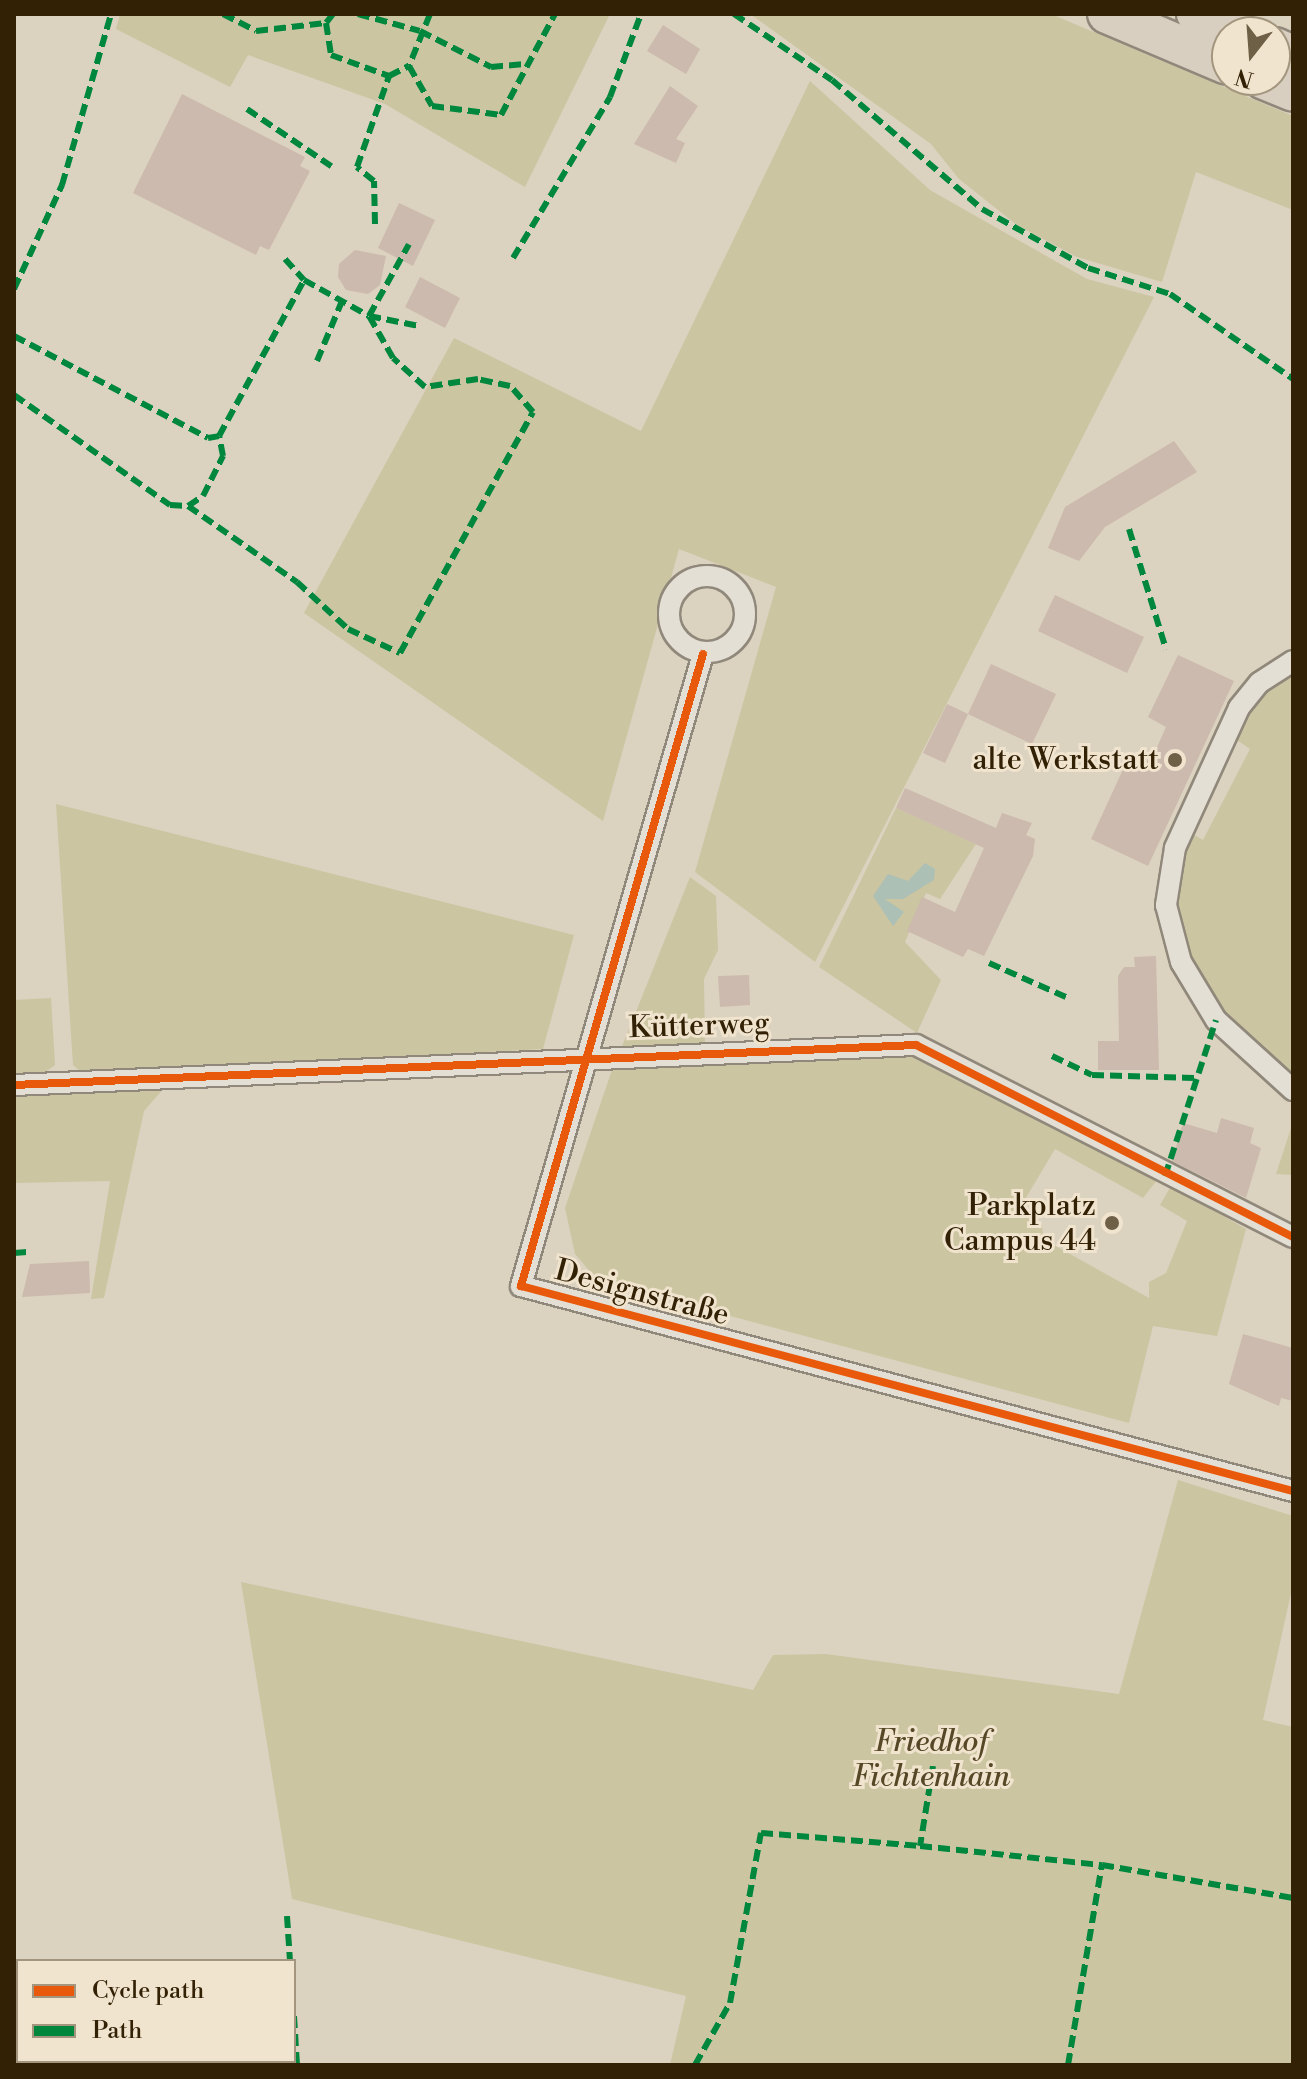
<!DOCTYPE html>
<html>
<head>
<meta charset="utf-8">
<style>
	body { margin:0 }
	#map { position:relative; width:1307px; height:2079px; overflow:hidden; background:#dcd2c0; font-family:"Libre Bodoni",serif }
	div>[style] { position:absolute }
	.green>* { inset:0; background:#ccc5a1 }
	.water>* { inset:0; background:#acc0b5 }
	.building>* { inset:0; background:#cbbaad }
	.roads { filter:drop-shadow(2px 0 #90887a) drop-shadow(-2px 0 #90887a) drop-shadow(0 2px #90887a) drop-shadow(0 -2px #90887a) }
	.minor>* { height:20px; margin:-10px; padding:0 10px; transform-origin:10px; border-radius:10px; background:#e4dfd5 }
	.minor>.ring { margin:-10px; padding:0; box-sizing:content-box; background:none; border:20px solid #e4dfd5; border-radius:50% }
	.motorway>* { height:38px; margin:-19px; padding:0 19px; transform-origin:19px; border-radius:19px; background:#d8cfc0 }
	.quiet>* { height:6px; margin-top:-3px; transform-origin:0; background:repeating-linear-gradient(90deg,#00873e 0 12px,transparent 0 18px) }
	.cycleway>* { height:8px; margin:-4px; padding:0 4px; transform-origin:4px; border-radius:4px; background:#e8590c }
	.dots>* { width:22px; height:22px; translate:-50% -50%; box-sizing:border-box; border:4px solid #f0e4ce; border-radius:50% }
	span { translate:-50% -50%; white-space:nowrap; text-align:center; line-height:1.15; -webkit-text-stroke:6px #f0e4ce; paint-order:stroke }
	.poi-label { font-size:30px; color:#332106 }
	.right { translate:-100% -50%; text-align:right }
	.street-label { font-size:30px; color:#332106 }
	.park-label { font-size:30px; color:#564826; font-style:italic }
	.frame { position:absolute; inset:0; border:16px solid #332106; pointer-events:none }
	.legend { position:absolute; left:16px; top:1959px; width:280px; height:104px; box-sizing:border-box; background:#f0e4ce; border:2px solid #a4967e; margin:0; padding:10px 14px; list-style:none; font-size:24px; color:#332106 }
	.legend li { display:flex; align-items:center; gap:16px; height:40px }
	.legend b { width:40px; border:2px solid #a4967e }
	.north { position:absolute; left:1211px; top:16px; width:80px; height:80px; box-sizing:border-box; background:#f0e4ce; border:2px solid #a4967e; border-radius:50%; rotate:197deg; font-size:22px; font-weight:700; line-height:32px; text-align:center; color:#332106 }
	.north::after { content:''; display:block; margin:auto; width:28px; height:36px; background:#6e5f47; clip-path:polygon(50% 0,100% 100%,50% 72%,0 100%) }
</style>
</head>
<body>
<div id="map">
	<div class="green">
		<i style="clip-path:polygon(120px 14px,610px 14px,525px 187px,385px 104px,248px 55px,230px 87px,116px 29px)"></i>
		<i style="clip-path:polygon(750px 14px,1051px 14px,1293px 116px,1293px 210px,1196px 172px,1162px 282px,1077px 257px,1017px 225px,959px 179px,931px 144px)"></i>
		<i style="clip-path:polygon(810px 81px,930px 190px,1087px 279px,1154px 297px,815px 962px,695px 872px,776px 587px,679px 549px,603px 821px,304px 613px,454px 338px,641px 431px)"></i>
		<i style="clip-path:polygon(1293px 673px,1293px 1080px,1254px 1050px,1216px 1005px,1182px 944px,1171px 896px,1189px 832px,1203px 840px,1250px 749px,1234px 738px,1260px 696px)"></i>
		<i style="clip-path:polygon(56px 804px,574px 935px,543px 1049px,83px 1074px,73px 1065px)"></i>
		<i style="clip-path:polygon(896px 808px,976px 844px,940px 899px,926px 893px,905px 942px,941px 980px,917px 1033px,819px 967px)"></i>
		<i style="clip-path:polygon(690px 877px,716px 896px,718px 950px,704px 979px,705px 1045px,621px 1049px)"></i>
		<i style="clip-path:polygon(51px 998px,55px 1065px,35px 1079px,14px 1080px,14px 1000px)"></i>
		<i style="clip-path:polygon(913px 1051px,1157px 1180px,1143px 1198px,1055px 1149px,1018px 1211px,1042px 1225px,1043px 1239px,1149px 1298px,1149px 1282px,1166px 1273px,1187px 1221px,1160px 1205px,1171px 1186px,1246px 1229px,1217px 1336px,1153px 1326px,1129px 1423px,622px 1287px,593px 1275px,575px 1254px,565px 1208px,615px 1061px)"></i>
		<i style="clip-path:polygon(164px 1088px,144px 1111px,104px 1298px,91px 1299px,110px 1181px,14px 1183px,14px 1089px)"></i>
		<i style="clip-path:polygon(1293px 1122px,1293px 1175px,1276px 1174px)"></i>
		<i style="clip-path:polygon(1178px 1480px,1293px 1516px,1293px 1584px,1263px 1720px,1293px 1727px,1293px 2065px,670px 2065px,686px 1996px,292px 1899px,241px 1582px,753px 1690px,773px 1655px,826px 1654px,1119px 1694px)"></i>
	</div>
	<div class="water">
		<i style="clip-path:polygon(925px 863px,935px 869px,934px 880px,903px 899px,885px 899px,904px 912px,893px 926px,873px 896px,888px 874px,908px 881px)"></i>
	</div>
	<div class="building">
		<i style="clip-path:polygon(663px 25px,700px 49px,686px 74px,647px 51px)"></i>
		<i style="clip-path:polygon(670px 86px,698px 106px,676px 139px,685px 143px,676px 163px,634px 144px)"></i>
		<i style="clip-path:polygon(182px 94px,305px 157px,300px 166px,310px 171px,269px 250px,260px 246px,256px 255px,133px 193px)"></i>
		<i style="clip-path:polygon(399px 203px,435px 220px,413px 266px,378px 248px)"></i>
		<i style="clip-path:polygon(355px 250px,386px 256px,380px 285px,368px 294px,346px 290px,338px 277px,339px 264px)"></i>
		<i style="clip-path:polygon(420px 277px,460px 298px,445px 328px,405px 307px)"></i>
		<i style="clip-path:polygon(1174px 441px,1197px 472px,1105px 527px,1079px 561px,1048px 548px,1065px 507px)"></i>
		<i style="clip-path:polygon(1055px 595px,1144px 637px,1127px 673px,1038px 631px)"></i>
		<i style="clip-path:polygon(1178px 655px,1234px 681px,1148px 866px,1091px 839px,1131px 752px,1151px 761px,1166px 727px,1148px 717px)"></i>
		<i style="clip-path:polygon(991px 664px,1056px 694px,1032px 744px,968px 714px)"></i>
		<i style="clip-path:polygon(947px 704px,968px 714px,945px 763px,923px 753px)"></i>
		<i style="clip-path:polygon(905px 788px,996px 828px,1002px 813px,1032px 823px,1026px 835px,1035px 839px,1033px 856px,984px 956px,968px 949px,963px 957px,907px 931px,922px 897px,955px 912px,984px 848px,896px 808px)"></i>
		<i style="clip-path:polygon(1156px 956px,1159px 1070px,1098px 1070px,1098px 1041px,1119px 1041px,1118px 976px,1124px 967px,1135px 967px,1134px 957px)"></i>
		<i style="clip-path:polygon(749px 975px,750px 1005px,720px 1007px,718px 976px)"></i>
		<i style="clip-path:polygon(1221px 1118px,1254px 1128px,1250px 1143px,1261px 1148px,1246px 1198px,1172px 1161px,1183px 1123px,1217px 1133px)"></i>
		<i style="clip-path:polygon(89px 1261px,90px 1293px,22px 1297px,30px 1264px)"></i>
		<i style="clip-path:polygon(1243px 1334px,1293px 1348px,1293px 1401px,1281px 1398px,1279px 1406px,1229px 1384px)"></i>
	</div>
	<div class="roads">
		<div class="minor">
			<i class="ring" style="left:669px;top:576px;width:56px;height:56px"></i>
			<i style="left:703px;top:654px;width:658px;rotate:106.07deg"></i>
			<i style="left:521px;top:1286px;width:799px;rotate:14.87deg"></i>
			<i style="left:1293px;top:661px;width:40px;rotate:147.1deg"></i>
			<i style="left:1259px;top:683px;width:32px;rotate:129deg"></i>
			<i style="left:1239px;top:708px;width:154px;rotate:114.6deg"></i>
			<i style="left:1175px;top:848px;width:58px;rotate:99deg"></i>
			<i style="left:1166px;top:905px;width:59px;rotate:75.3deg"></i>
			<i style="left:1181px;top:962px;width:68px;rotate:58.9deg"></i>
			<i style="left:1216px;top:1020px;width:104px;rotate:42.3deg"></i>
			<i style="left:14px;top:1085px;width:903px;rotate:-2.54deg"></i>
			<i style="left:916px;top:1045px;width:423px;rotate:27deg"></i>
		</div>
		<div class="motorway">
			<i style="left:1107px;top:14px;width:130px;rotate:23deg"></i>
			<i style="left:1196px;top:14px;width:47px;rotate:22.7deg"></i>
			<i style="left:1275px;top:47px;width:20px;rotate:24deg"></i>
			<i style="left:1264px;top:80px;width:31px;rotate:22deg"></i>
		</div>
	</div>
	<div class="quiet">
		<i style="left:223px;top:14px;width:37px;rotate:27deg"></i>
		<i style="left:256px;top:31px;width:70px;rotate:-6.5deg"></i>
		<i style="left:333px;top:14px;width:11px;rotate:128deg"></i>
		<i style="left:326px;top:23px;width:32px;rotate:81deg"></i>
		<i style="left:331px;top:55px;width:62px;rotate:19.9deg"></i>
		<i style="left:389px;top:76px;width:22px;rotate:-27deg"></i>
		<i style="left:358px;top:14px;width:64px;rotate:15.3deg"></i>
		<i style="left:420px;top:31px;width:80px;rotate:26.9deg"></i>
		<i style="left:491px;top:67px;width:34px;rotate:-5deg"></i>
		<i style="left:430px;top:14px;width:56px;rotate:112deg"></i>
		<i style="left:409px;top:66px;width:46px;rotate:60.1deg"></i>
		<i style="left:432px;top:106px;width:70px;rotate:7.4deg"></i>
		<i style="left:501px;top:115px;width:115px;rotate:-61.9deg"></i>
		<i style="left:734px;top:14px;width:118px;rotate:34deg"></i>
		<i style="left:832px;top:80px;width:198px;rotate:40.7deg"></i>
		<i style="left:982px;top:209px;width:121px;rotate:29.1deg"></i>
		<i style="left:1088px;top:268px;width:86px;rotate:17.6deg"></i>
		<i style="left:1170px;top:294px;width:150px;rotate:34.6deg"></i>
		<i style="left:247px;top:109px;width:102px;rotate:34.2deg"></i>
		<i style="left:375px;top:224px;width:43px;rotate:-91.3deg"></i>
		<i style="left:374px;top:181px;width:22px;rotate:-141deg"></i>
		<i style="left:357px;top:167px;width:96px;rotate:-70.6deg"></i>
		<i style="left:513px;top:258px;width:188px;rotate:-58.9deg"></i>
		<i style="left:610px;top:97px;width:89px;rotate:-69.5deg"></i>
		<i style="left:285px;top:259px;width:28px;rotate:48deg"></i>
		<i style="left:304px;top:280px;width:74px;rotate:29deg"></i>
		<i style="left:369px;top:316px;width:51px;rotate:11.3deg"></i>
		<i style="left:14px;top:289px;width:115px;rotate:-65.2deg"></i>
		<i style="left:62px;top:185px;width:178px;rotate:-74deg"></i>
		<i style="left:14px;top:336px;width:219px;rotate:27.7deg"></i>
		<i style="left:208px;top:438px;width:11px;rotate:-10deg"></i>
		<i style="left:317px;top:361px;width:65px;rotate:-67.4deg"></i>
		<i style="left:14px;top:395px;width:191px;rotate:35.2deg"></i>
		<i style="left:170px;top:505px;width:18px;rotate:3deg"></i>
		<i style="left:188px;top:506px;width:18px;rotate:-34deg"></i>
		<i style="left:203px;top:496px;width:45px;rotate:-63.4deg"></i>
		<i style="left:223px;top:456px;width:20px;rotate:-101deg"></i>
		<i style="left:219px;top:436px;width:178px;rotate:-61.4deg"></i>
		<i style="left:188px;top:506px;width:133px;rotate:34.9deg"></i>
		<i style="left:297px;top:582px;width:69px;rotate:42.7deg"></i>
		<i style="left:348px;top:629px;width:57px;rotate:24.8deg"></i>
		<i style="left:400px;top:653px;width:275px;rotate:-61.1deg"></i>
		<i style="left:533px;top:412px;width:35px;rotate:-131deg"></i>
		<i style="left:510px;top:386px;width:33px;rotate:-168deg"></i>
		<i style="left:478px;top:379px;width:54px;rotate:171.4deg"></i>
		<i style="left:425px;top:387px;width:43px;rotate:-137.8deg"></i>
		<i style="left:393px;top:358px;width:48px;rotate:-119.7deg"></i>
		<i style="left:369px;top:316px;width:82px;rotate:-60.9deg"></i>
		<i style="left:1129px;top:529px;width:126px;rotate:72.9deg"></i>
		<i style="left:989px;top:963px;width:84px;rotate:23.8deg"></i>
		<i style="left:1052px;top:1056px;width:44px;rotate:25.4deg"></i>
		<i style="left:1092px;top:1075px;width:102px;rotate:1.7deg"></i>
		<i style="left:1165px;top:1176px;width:164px;rotate:-71.9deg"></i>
		<i style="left:14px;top:1253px;width:13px;rotate:-4deg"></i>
		<i style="left:933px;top:1766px;width:81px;rotate:99.2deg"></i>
		<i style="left:920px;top:1846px;width:183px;rotate:6deg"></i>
		<i style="left:1102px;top:1865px;width:194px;rotate:9.8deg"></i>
		<i style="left:287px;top:1916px;width:45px;rotate:86.2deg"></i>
		<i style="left:294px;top:2016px;width:49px;rotate:86.5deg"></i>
		<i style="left:695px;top:2065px;width:71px;rotate:-60.6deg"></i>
		<i style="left:730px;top:2003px;width:173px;rotate:-79.7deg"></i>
		<i style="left:761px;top:1833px;width:160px;rotate:4.7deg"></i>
		<i style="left:1068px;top:2065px;width:203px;rotate:-80.4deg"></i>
	</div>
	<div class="cycleway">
		<i style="left:703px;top:654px;width:658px;rotate:106.07deg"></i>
		<i style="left:521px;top:1286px;width:799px;rotate:14.87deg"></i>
		<i style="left:14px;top:1085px;width:903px;rotate:-2.54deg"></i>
		<i style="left:916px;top:1045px;width:423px;rotate:27deg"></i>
	</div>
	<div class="dots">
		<i style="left:1175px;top:760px;background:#6e5f47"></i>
		<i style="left:1112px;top:1223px;background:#6e5f47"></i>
	</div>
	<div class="poi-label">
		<span class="right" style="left:1159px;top:760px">alte Werkstatt</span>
		<span class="right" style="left:1096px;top:1223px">Parkplatz<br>Campus 44</span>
	</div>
	<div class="street-label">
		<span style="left:699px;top:1026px;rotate:-2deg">Kütterweg</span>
		<span style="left:642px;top:1293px;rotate:15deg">Designstraße</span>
	</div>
	<div class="park-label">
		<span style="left:931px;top:1759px">Friedhof<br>Fichtenhain</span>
	</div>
	<div class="frame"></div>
	<ul class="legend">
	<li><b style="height:10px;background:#e8590c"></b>Cycle path</li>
	<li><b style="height:10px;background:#00873e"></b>Path</li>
	</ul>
	<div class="north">N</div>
</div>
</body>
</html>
